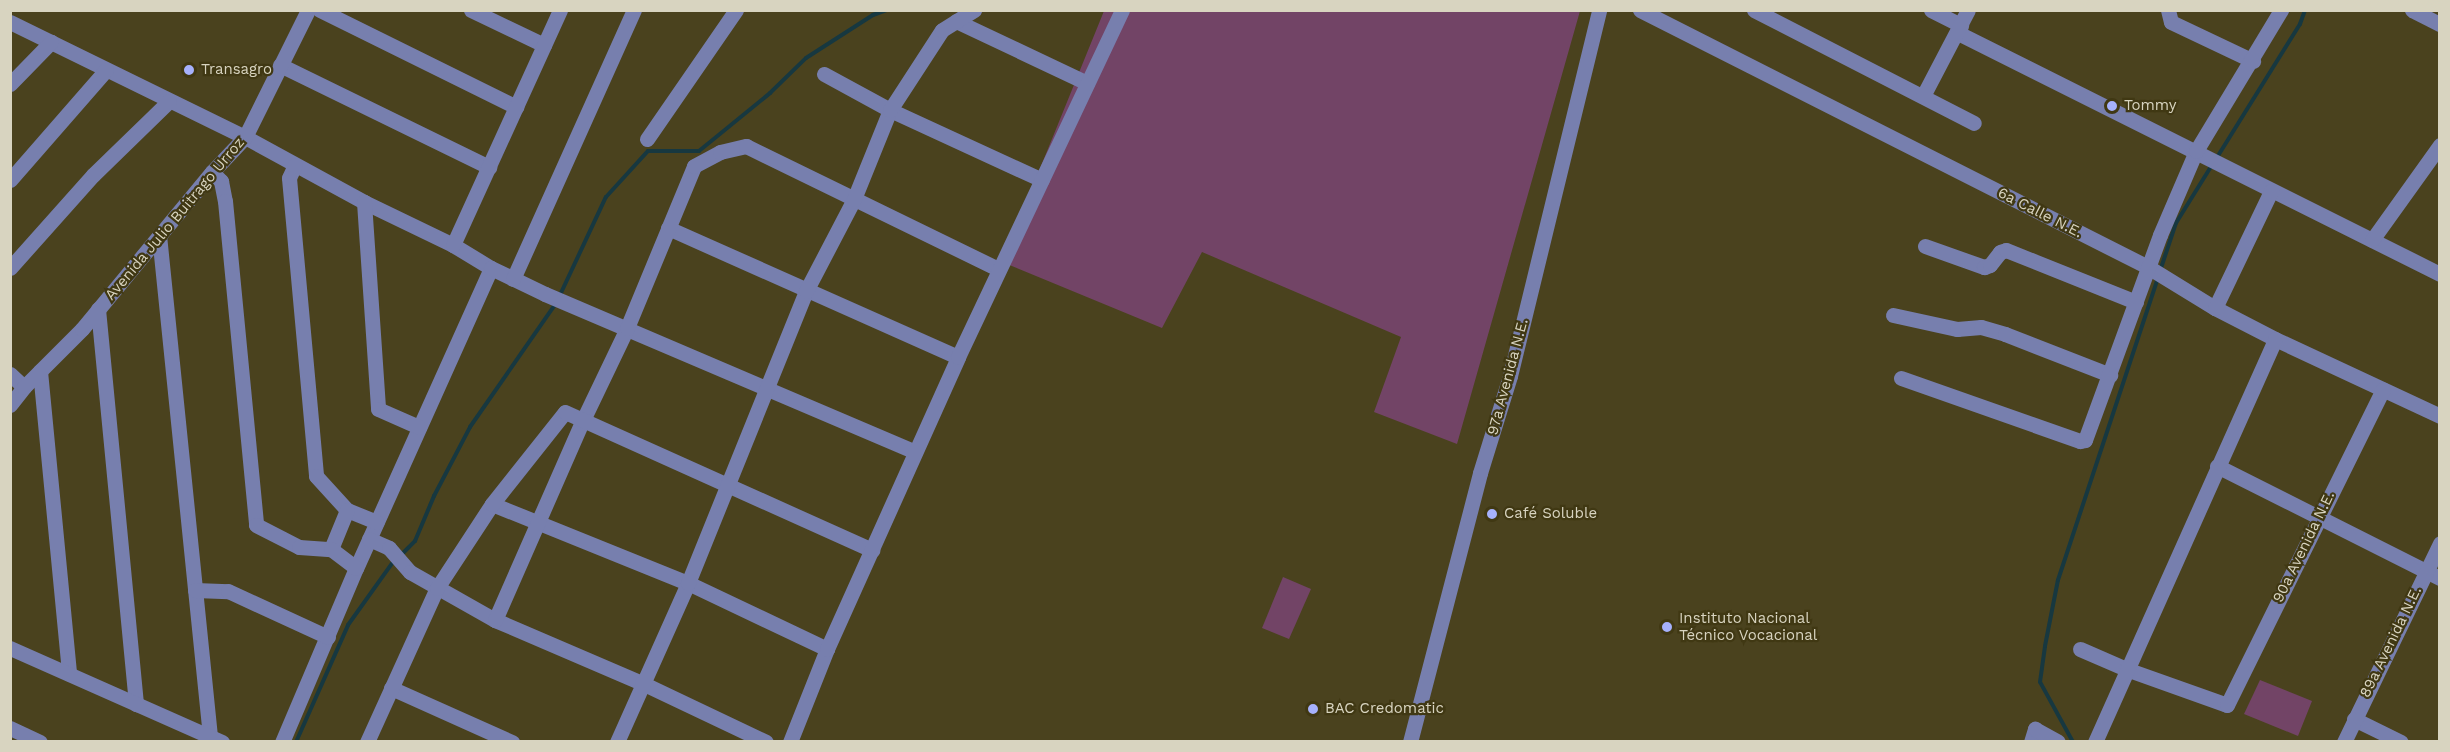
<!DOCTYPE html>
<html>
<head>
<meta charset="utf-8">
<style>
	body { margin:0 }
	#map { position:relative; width:2450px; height:752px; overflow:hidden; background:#4a421e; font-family:"Work Sans",sans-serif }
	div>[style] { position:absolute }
	.green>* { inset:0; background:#724466 }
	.stream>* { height:4px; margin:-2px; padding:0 2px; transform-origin:2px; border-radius:2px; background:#173840 }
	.minor>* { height:15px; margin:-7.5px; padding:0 7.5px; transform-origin:7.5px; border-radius:7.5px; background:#777fae }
	.dots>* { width:16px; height:16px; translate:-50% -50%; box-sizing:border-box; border:3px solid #403813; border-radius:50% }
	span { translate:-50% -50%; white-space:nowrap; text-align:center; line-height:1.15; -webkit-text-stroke:4.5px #403813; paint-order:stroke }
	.poi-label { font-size:15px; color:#d8d4c0 }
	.left { translate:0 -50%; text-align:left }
	.street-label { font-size:15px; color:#d8d4c0 }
	.frame { position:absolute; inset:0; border:12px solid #d8d4c0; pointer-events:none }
</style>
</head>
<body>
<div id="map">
	<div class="green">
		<i style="clip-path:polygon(1104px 11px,1580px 11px,1457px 444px,1374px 412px,1401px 337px,1202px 252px,1162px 328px,1002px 262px)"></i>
		<i style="clip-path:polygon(1283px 577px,1311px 589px,1289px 639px,1262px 628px)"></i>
		<i style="clip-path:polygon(2260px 680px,2312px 701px,2298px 736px,2244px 714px)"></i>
	</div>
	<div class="stream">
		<i style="left:2216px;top:159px;width:159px;rotate:-58.1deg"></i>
		<i style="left:2300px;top:24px;width:15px;rotate:-70deg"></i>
		<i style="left:2160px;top:271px;width:51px;rotate:-71.6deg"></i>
		<i style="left:2176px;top:223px;width:68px;rotate:-58.2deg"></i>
		<i style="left:560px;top:295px;width:108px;rotate:-64.9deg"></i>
		<i style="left:606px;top:197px;width:62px;rotate:-47.6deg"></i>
		<i style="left:648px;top:151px;width:51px"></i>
		<i style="left:699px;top:151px;width:92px;rotate:-39.2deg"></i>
		<i style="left:770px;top:93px;width:50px;rotate:-44.2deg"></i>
		<i style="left:806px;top:58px;width:80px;rotate:-32.7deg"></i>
		<i style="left:873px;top:15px;width:15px;rotate:-20deg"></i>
		<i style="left:401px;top:555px;width:20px;rotate:-45deg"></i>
		<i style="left:415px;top:541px;width:49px;rotate:-67.1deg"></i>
		<i style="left:434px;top:496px;width:78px;rotate:-62.4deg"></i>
		<i style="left:470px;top:427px;width:152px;rotate:-55.2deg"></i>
		<i style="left:296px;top:742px;width:128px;rotate:-66deg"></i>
		<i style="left:348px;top:625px;width:81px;rotate:-54.5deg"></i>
		<i style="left:2073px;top:742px;width:68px;rotate:-118.8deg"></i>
		<i style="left:2040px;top:682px;width:36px;rotate:-82deg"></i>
		<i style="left:2045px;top:646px;width:67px;rotate:-78.9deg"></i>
		<i style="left:2058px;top:580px;width:318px;rotate:-71.7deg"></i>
	</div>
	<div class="minor">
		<i style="left:320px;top:10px;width:219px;rotate:26.3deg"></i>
		<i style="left:471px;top:10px;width:81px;rotate:25.6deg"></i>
		<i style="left:1640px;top:10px;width:569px;rotate:26.84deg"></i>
		<i style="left:2148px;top:267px;width:79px;rotate:31.5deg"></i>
		<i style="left:2215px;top:308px;width:68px;rotate:27.3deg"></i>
		<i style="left:2275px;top:339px;width:182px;rotate:25deg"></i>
		<i style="left:1754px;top:10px;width:247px;rotate:27.2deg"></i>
		<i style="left:1931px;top:10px;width:34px;rotate:27deg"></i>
		<i style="left:2168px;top:10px;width:12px;rotate:76deg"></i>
		<i style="left:2171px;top:22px;width:91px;rotate:25.4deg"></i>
		<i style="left:2412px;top:10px;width:31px;rotate:27deg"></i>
		<i style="left:956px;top:21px;width:145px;rotate:25.3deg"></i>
		<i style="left:10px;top:22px;width:262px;rotate:26.1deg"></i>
		<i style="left:245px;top:137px;width:136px;rotate:28.6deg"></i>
		<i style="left:364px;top:202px;width:99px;rotate:25.8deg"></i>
		<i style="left:453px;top:245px;width:44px;rotate:31.2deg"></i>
		<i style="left:491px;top:268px;width:329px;rotate:114.2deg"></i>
		<i style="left:356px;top:568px;width:189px;rotate:113deg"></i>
		<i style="left:1958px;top:33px;width:539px;rotate:26.57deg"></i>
		<i style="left:280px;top:65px;width:233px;rotate:26deg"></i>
		<i style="left:824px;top:74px;width:75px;rotate:28.6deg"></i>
		<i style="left:890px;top:110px;width:167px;rotate:24.7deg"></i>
		<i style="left:10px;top:84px;width:59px;rotate:-45.7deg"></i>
		<i style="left:1923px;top:96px;width:97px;rotate:-62.4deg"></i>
		<i style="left:647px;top:139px;width:157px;rotate:-55.4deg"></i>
		<i style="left:295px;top:165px;width:14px;rotate:115deg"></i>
		<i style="left:289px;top:178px;width:299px;rotate:84.8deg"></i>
		<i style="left:316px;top:476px;width:46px;rotate:47.6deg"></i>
		<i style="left:347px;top:510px;width:32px;rotate:22deg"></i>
		<i style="left:212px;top:172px;width:13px;rotate:45deg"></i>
		<i style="left:221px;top:181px;width:20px;rotate:79deg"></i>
		<i style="left:225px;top:201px;width:325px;rotate:84.5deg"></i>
		<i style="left:256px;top:525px;width:48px;rotate:27.1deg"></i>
		<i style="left:299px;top:547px;width:32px;rotate:4deg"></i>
		<i style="left:10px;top:180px;width:146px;rotate:-48.9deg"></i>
		<i style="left:364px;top:202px;width:207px;rotate:86.1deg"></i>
		<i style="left:378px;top:409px;width:45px;rotate:23.7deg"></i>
		<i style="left:668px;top:228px;width:317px;rotate:24deg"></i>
		<i style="left:159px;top:235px;width:504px;rotate:84.19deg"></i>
		<i style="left:2372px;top:240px;width:117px;rotate:-54.4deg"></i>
		<i style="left:453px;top:245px;width:258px;rotate:-65.5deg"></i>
		<i style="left:1925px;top:246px;width:63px;rotate:19.6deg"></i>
		<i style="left:1984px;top:267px;width:6px;rotate:-18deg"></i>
		<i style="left:1990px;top:265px;width:16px;rotate:-52deg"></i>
		<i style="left:2000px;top:252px;width:6px;rotate:-18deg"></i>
		<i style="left:2006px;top:250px;width:140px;rotate:21.8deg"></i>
		<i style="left:10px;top:268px;width:125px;rotate:-48.3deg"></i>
		<i style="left:93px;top:175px;width:106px;rotate:-44.2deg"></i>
		<i style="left:491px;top:268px;width:60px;rotate:25.7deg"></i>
		<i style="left:545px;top:294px;width:402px;rotate:23.1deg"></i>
		<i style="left:513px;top:279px;width:295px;rotate:-65.8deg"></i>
		<i style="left:2215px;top:308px;width:130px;rotate:-64.4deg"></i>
		<i style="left:98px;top:309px;width:397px;rotate:84.5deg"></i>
		<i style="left:1893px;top:315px;width:66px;rotate:12.3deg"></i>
		<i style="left:1957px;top:329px;width:24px;rotate:-5deg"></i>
		<i style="left:1981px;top:327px;width:25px;rotate:16deg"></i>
		<i style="left:2005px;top:334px;width:113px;rotate:21.3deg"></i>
		<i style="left:40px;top:371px;width:304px;rotate:84.5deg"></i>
		<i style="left:10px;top:374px;width:19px;rotate:43deg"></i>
		<i style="left:1901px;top:378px;width:190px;rotate:19.4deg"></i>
		<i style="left:2080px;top:441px;width:5px;rotate:-11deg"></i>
		<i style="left:2085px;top:440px;width:218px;rotate:-69.9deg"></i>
		<i style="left:2160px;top:235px;width:91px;rotate:-66.8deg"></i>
		<i style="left:2196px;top:151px;width:165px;rotate:-58.9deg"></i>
		<i style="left:10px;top:405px;width:23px;rotate:-52deg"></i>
		<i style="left:24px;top:387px;width:82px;rotate:-45deg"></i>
		<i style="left:82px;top:329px;width:204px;rotate:-50.4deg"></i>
		<i style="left:212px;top:172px;width:48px;rotate:-46.7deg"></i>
		<i style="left:245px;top:137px;width:142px;rotate:-63.6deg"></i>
		<i style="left:2217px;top:466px;width:250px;rotate:26.7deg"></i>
		<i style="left:492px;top:504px;width:211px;rotate:22deg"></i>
		<i style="left:688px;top:583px;width:154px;rotate:25.4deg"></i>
		<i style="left:347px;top:510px;width:42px;rotate:112.3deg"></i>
		<i style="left:331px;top:549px;width:31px;rotate:37deg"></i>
		<i style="left:369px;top:539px;width:22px;rotate:24deg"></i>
		<i style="left:389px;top:548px;width:32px;rotate:49deg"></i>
		<i style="left:410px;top:572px;width:98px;rotate:29.5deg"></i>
		<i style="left:495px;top:620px;width:160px;rotate:23.2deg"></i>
		<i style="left:642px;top:683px;width:137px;rotate:25.4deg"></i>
		<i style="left:195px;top:590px;width:33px;rotate:2deg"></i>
		<i style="left:228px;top:591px;width:110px;rotate:24.7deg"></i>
		<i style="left:495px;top:620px;width:219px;rotate:-66.3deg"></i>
		<i style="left:583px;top:420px;width:102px;rotate:-64.4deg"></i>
		<i style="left:627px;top:328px;width:175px;rotate:-67.5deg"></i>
		<i style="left:694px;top:166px;width:30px;rotate:-28deg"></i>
		<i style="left:720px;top:152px;width:27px;rotate:-13deg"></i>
		<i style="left:746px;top:146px;width:280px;rotate:26deg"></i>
		<i style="left:10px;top:648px;width:232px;rotate:23.9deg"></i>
		<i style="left:2080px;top:649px;width:50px;rotate:23.5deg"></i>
		<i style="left:2126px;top:669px;width:107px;rotate:19.6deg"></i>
		<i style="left:2227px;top:705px;width:352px;rotate:-63.7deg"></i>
		<i style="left:391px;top:688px;width:133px;rotate:24.1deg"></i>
		<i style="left:2354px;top:719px;width:52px;rotate:26.1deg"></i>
		<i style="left:10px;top:728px;width:33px;rotate:25deg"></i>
		<i style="left:367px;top:742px;width:169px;rotate:-65.6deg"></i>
		<i style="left:437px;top:588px;width:100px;rotate:-56.8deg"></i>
		<i style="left:492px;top:504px;width:117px;rotate:-51.6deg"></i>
		<i style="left:565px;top:412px;width:337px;rotate:24.2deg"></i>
		<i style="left:617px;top:742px;width:174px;rotate:-65.9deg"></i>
		<i style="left:688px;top:583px;width:315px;rotate:-68deg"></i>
		<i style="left:806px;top:291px;width:104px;rotate:-62.4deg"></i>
		<i style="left:854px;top:199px;width:96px;rotate:-68deg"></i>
		<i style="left:890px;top:110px;width:95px;rotate:-57deg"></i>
		<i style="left:942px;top:30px;width:38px;rotate:-32deg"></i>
		<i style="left:790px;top:742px;width:100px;rotate:-68.3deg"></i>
		<i style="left:827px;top:649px;width:320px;rotate:-65.8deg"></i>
		<i style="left:958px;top:357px;width:384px;rotate:-64.7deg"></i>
		<i style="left:1410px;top:742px;width:278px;rotate:-75.4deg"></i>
		<i style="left:1480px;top:473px;width:102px;rotate:-72.8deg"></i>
		<i style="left:1510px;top:376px;width:377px;rotate:-76.3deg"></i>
		<i style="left:2031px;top:742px;width:14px;rotate:-73deg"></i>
		<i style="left:2035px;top:729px;width:26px;rotate:29deg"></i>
		<i style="left:2095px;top:742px;width:441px;rotate:-65.9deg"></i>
		<i style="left:2344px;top:742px;width:221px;rotate:-64.2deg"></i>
	</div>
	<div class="dots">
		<i style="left:189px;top:70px;background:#a6b1fc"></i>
		<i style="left:2112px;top:106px;background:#a6b1fc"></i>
		<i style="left:1492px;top:514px;background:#a6b1fc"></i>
		<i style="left:1667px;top:627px;background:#a6b1fc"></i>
		<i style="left:1313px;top:709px;background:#a6b1fc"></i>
	</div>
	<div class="poi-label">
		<span class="left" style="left:201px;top:70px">Transagro</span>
		<span class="left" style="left:2124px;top:106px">Tommy</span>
		<span class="left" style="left:1504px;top:514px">Café Soluble</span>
		<span class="left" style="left:1679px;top:627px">Instituto Nacional<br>Técnico Vocacional</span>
		<span class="left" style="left:1325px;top:709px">BAC Credomatic</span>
	</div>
	<div class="street-label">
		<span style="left:2040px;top:213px;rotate:27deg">6a Calle N.E.</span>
		<span style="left:175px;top:219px;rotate:-50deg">Avenida Julio Buitrago Urroz</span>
		<span style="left:1508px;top:377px;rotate:-75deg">97a Avenida N.E.</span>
		<span style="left:2304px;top:547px;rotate:-64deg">90a Avenida N.E.</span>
		<span style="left:2391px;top:642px;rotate:-64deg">89a Avenida N.E.</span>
	</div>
	<div class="frame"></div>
</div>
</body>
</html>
